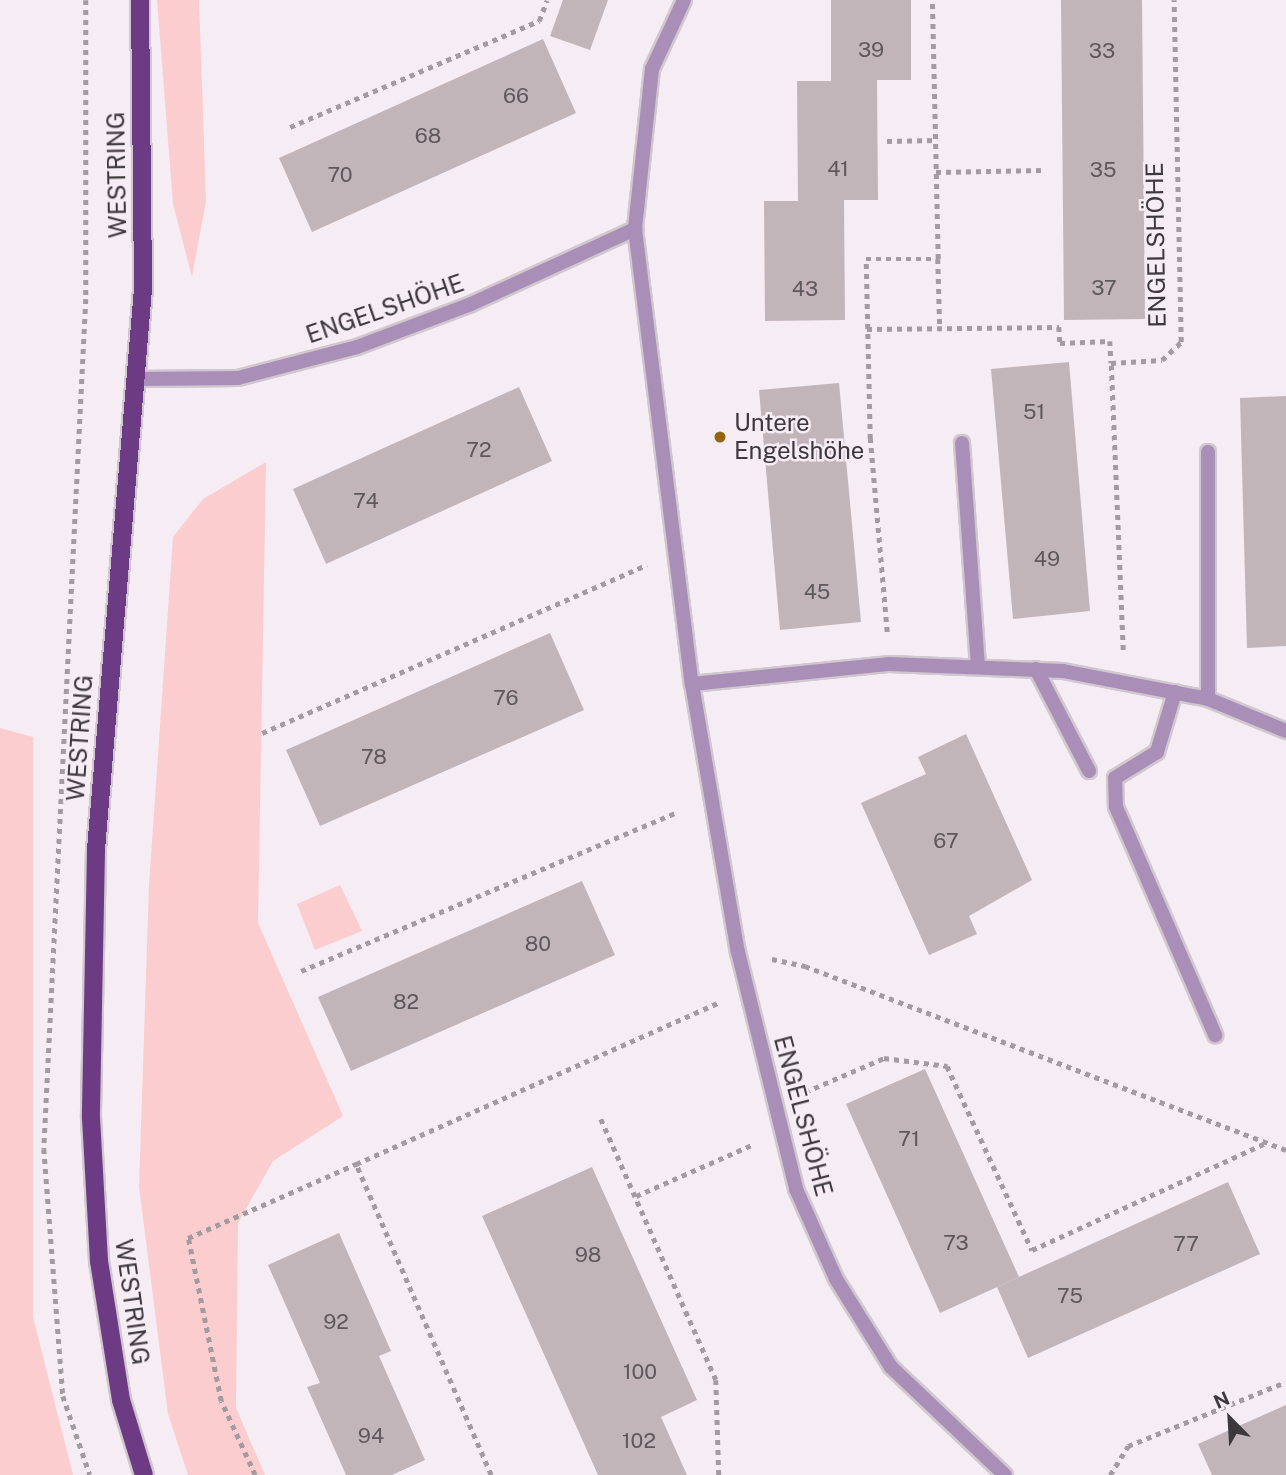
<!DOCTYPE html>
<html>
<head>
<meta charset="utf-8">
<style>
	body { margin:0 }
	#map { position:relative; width:1286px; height:1475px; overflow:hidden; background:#f6ecf4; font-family:"Public Sans",sans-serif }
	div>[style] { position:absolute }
	.green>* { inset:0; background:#fbcdcf }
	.building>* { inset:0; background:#c2b5ba }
	.path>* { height:4.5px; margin-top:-2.25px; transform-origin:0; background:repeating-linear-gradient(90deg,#a29ba0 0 5px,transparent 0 10px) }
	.roads { filter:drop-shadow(2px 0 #d1c8cf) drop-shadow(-2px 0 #d1c8cf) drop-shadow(0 2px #d1c8cf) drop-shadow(0 -2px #d1c8cf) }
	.service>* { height:14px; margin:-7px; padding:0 7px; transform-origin:7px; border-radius:7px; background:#a98eb7 }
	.minor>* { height:14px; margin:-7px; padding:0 7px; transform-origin:7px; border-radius:7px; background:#a98eb7 }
	.primary>* { height:18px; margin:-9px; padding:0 9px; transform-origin:9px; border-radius:9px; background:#6c3b84 }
	.dots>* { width:19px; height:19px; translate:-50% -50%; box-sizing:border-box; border:4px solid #f6ecf4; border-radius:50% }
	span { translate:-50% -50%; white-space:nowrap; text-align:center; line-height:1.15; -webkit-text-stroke:5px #f6ecf4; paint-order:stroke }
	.number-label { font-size:21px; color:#5e575b }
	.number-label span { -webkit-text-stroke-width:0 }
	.street-label { font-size:24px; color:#3c383b }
	.poi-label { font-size:24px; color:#3c383b }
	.left { translate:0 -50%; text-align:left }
	.north { position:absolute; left:1195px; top:1384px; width:70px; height:70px; -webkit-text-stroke:5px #f6ecf4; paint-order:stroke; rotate:336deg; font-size:19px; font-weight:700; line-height:28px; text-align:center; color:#3c383b }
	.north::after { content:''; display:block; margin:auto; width:24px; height:32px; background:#3c383b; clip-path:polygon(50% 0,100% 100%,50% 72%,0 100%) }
</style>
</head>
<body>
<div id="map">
	<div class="green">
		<i style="clip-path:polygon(157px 0,199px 0,206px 201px,192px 277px,173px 204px)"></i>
		<i style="clip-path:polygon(266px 462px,258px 923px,343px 1116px,273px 1161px,238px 1223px,236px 1408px,265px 1475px,188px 1475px,168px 1414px,139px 1187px,149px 885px,173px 537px,203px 499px)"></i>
		<i style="clip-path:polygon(0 728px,33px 737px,33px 1317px,73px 1475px,0 1475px)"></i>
		<i style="clip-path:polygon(340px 885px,362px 931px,315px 950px,297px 904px)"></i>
	</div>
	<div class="building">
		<i style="clip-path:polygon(563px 0,608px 0,590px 50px,550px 36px)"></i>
		<i style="clip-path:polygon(831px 0,911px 0,911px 80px,877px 80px,878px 200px,844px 200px,845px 320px,765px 321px,764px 201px,798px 201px,797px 81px,831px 81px)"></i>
		<i style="clip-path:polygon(1061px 0,1142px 0,1145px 319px,1064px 320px)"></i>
		<i style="clip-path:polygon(543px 39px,576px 113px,312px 232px,279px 158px)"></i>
		<i style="clip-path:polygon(1069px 362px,1090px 611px,1013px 619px,991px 369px)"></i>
		<i style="clip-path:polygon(839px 383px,861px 622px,780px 630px,759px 390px)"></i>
		<i style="clip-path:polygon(519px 387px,552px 461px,326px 564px,293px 489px)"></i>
		<i style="clip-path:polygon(1286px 396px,1286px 646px,1247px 648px,1240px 398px)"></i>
		<i style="clip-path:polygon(550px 633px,584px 710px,320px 826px,286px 750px)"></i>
		<i style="clip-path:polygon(966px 734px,1032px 880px,969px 916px,977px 934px,929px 955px,861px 803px,926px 774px,918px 757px)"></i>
		<i style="clip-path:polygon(582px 881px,615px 955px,351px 1071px,318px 997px)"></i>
		<i style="clip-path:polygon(925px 1069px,1019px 1277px,940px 1313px,846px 1104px)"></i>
		<i style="clip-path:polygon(592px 1167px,697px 1400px,661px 1417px,687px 1475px,598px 1475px,482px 1216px)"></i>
		<i style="clip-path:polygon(1228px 1182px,1260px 1254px,1028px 1358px,997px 1287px)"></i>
		<i style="clip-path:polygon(339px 1233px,391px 1351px,379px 1356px,425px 1460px,392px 1475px,346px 1475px,307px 1387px,320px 1383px,268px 1265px)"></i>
		<i style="clip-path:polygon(1286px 1405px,1286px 1475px,1212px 1475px,1198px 1444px)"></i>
	</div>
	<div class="path">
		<i style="left:86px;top:0;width:299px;rotate:90deg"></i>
		<i style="left:86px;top:299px;width:851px;rotate:92.83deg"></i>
		<i style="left:44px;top:1149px;width:248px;rotate:85.6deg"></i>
		<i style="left:63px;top:1396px;width:83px;rotate:71.1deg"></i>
		<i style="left:290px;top:127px;width:271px;rotate:-23.1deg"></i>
		<i style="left:539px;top:21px;width:22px;rotate:-69deg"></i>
		<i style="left:887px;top:141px;width:48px;rotate:-1.2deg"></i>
		<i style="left:936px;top:172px;width:109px;rotate:-1.1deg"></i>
		<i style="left:938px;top:259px;width:70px;rotate:88.4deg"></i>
		<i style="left:867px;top:329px;width:192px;rotate:-0.6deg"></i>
		<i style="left:1059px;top:327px;width:16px;rotate:86deg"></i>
		<i style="left:1060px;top:343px;width:50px;rotate:-2.3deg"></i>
		<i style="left:1110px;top:341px;width:22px;rotate:87deg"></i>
		<i style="left:887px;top:632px;width:194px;rotate:-95deg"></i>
		<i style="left:870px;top:439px;width:180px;rotate:-91.3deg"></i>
		<i style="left:866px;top:259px;width:72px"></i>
		<i style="left:938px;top:259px;width:259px;rotate:-91.3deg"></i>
		<i style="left:1123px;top:650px;width:287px;rotate:-92.4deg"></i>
		<i style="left:1111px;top:363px;width:51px;rotate:-3.4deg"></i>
		<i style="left:1162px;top:360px;width:26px;rotate:-43deg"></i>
		<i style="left:1181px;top:342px;width:342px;rotate:-91.2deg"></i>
		<i style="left:262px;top:733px;width:420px;rotate:-23.6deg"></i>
		<i style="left:772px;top:959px;width:34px;rotate:12deg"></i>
		<i style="left:805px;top:966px;width:515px;rotate:20.93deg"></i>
		<i style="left:301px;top:971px;width:406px;rotate:-22.9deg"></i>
		<i style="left:805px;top:1092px;width:86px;rotate:-23.3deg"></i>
		<i style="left:884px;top:1058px;width:64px;rotate:7.2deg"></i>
		<i style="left:947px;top:1066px;width:203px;rotate:65.2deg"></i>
		<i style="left:1032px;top:1250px;width:257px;rotate:-24.6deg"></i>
		<i style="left:601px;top:1119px;width:285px;rotate:66.2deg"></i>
		<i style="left:716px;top:1380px;width:95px;rotate:88.2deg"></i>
		<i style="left:636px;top:1196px;width:129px;rotate:-23.8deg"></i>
		<i style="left:255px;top:1475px;width:81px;rotate:-114.7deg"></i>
		<i style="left:221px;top:1401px;width:166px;rotate:-101.4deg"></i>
		<i style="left:188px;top:1238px;width:184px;rotate:-23.8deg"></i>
		<i style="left:491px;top:1475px;width:339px;rotate:-113.5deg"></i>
		<i style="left:356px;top:1164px;width:398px;rotate:-24deg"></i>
		<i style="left:1110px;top:1475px;width:34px;rotate:-58deg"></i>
		<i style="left:1128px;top:1446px;width:170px;rotate:-22.1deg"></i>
	</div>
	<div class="roads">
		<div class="service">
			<i style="left:962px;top:443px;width:222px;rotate:85.9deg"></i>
			<i style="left:1208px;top:452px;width:247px;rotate:90deg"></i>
			<i style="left:1036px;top:669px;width:115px;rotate:62.5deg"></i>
			<i style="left:1175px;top:692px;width:63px;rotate:106.7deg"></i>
			<i style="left:1157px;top:752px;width:49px;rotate:148.2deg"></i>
			<i style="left:1115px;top:778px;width:29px;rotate:88deg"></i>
			<i style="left:1116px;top:807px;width:249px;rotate:66.5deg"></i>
		</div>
		<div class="minor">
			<i style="left:684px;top:0;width:76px;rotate:114.9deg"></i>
			<i style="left:652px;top:69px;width:161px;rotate:96.1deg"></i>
			<i style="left:635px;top:229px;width:459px;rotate:82.9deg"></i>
			<i style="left:692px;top:684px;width:272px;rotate:80.3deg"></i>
			<i style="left:738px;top:952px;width:244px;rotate:76.2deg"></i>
			<i style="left:796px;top:1189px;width:98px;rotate:66deg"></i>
			<i style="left:836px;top:1279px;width:104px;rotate:58deg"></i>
			<i style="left:891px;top:1367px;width:157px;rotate:43.5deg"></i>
			<i style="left:136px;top:379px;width:102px;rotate:-0.6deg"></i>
			<i style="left:238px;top:378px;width:123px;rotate:-14.6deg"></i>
			<i style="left:357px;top:347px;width:120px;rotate:-20.6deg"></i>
			<i style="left:469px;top:305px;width:183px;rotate:-24.6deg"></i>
			<i style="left:692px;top:684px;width:199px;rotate:-5.8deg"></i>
			<i style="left:890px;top:664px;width:173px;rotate:2.3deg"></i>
			<i style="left:1063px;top:671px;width:148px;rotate:10.9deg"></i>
			<i style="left:1208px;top:699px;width:84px;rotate:22.3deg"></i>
		</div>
		<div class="primary">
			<i style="left:140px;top:0;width:289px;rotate:89.4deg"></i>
			<i style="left:143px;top:289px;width:563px;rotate:94.79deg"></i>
			<i style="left:96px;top:850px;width:268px;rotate:91.1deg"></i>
			<i style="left:91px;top:1118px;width:143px;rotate:86.8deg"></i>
			<i style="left:99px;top:1261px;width:141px;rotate:81deg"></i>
			<i style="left:121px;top:1400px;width:78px;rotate:73deg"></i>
		</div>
	</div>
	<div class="dots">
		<i style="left:720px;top:437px;background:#936511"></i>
	</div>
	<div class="number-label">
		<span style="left:871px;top:50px">39</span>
		<span style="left:1102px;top:51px">33</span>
		<span style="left:516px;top:96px">66</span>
		<span style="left:428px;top:136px">68</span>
		<span style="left:838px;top:169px">41</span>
		<span style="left:1103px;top:170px">35</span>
		<span style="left:340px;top:175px">70</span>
		<span style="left:1104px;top:288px">37</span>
		<span style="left:805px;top:289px">43</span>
		<span style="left:1034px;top:412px">51</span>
		<span style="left:479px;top:450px">72</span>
		<span style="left:366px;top:501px">74</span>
		<span style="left:1047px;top:559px">49</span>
		<span style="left:817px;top:592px">45</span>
		<span style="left:506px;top:698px">76</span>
		<span style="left:374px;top:757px">78</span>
		<span style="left:946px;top:841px">67</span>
		<span style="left:538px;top:944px">80</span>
		<span style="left:406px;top:1002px">82</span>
		<span style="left:909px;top:1139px">71</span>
		<span style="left:956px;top:1243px">73</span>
		<span style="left:1186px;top:1244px">77</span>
		<span style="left:588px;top:1255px">98</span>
		<span style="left:1070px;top:1296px">75</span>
		<span style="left:336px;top:1322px">92</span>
		<span style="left:640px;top:1372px">100</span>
		<span style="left:371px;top:1436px">94</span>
		<span style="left:639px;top:1441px">102</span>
	</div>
	<div class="street-label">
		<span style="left:117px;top:175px;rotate:-91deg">WESTRING</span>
		<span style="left:1156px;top:245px;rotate:-91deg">ENGELSHÖHE</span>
		<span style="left:385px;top:309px;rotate:-19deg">ENGELSHÖHE</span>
		<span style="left:80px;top:738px;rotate:-86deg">WESTRING</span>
		<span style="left:803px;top:1116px;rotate:75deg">ENGELSHÖHE</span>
		<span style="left:132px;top:1302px;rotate:82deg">WESTRING</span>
	</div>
	<div class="poi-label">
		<span class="left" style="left:734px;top:437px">Untere<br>Engelshöhe</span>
	</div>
	<div class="north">N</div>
</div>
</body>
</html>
